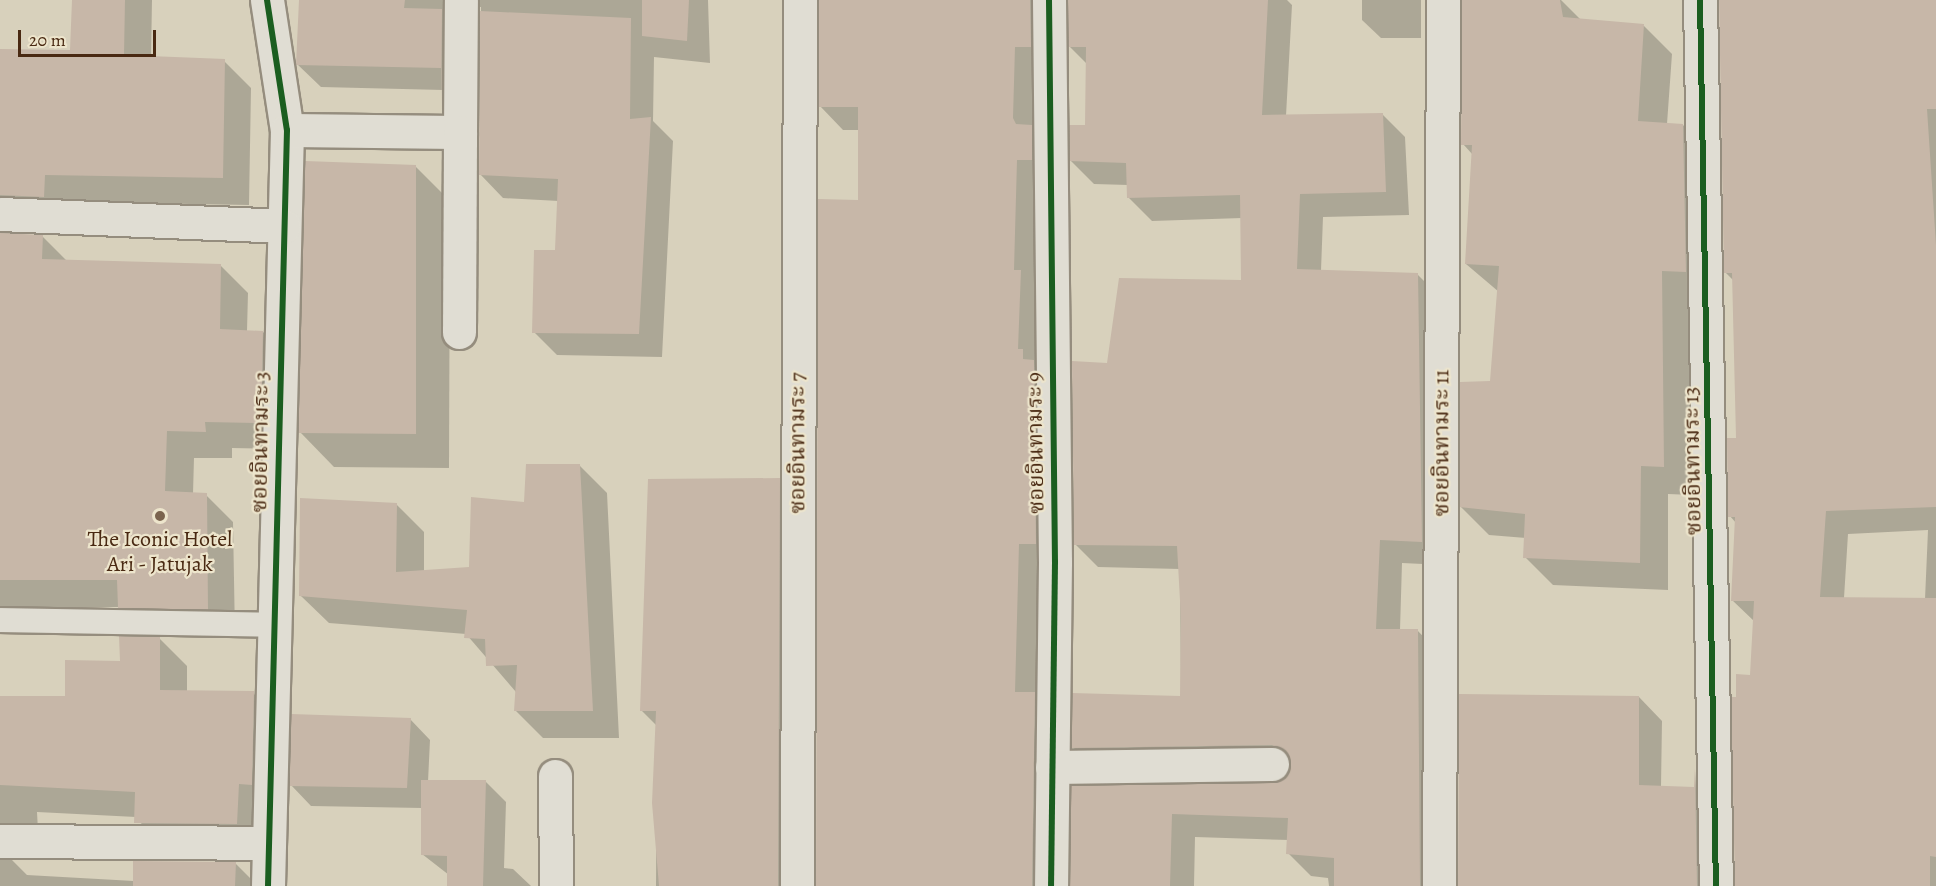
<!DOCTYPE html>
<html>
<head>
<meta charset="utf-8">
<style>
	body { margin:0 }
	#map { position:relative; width:1936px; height:886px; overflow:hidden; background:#d8d1bc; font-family:Alegreya,"Noto Serif Thai",serif }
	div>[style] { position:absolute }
	.shadow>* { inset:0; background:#0003 }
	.building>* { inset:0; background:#c7b7a8 }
	.roads { filter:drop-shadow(2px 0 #958d7e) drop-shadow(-2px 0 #958d7e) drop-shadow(0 2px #958d7e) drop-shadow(0 -2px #958d7e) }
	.service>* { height:24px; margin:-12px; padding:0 12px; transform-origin:12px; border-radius:12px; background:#e0ddd3 }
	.minor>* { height:33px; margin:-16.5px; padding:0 16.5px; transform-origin:16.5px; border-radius:16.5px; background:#e0ddd3 }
	.cycleway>* { height:6px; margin:-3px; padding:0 3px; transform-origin:3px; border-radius:3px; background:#1b5e20 }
	.dots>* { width:16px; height:16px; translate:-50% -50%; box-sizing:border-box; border:3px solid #ede5cc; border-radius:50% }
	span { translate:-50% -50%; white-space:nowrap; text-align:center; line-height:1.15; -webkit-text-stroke:4.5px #ede5cc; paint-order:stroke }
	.street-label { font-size:22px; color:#492912 }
	.poi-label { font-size:22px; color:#492912 }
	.scale { position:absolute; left:18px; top:30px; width:138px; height:27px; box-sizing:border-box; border:3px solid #492912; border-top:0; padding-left:8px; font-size:18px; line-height:21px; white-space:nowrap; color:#492912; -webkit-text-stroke:4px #ede5cc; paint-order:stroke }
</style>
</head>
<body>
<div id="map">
	<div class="shadow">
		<i style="clip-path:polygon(74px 0,152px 0,151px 58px,224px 61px,251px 88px,249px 205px,71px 202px,19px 224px,13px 234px,42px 236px,67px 261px,221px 266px,248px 293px,247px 331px,263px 332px,290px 359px,287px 449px,232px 448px,232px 458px,194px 458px,193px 494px,206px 495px,233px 522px,235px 636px,147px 634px,119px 607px,0 607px,0 50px,71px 52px)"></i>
		<i style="clip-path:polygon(301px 0,708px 0,710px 63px,654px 57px,653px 121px,673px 141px,662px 357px,557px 355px,534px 332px,557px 252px,559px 201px,503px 198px,480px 174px,481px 7px,475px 7px,464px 134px,443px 112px,443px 90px,321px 87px,297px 64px)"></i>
		<i style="clip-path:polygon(819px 0,1287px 0,1292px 5px,1286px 116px,1382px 114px,1405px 137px,1409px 215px,1323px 217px,1321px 271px,1417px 274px,1441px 298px,1444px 565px,1402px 563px,1400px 630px,1417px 630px,1440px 654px,1445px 886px,1329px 886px,1328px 878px,1311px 876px,1288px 853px,1289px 840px,1195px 837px,1194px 886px,1071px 886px,1072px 787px,1272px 784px,1283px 781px,1290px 768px,1096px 771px,1073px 747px,1181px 698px,1180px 569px,1098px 567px,1075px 544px,1109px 364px,1243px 281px,1242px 218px,1152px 221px,1128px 197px,1128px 185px,1094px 184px,1071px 161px,1087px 127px,1087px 64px,1070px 47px,1067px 6px,1055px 886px,817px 886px,860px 202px,860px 130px,843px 130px,820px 106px)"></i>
		<i style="clip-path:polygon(1362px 0,1421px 0,1421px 38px,1381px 38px,1362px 20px)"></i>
		<i style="clip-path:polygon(1462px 0,1561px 0,1581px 20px,1644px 26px,1672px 54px,1667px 124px,1683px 125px,1711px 154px,1689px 298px,1692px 495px,1668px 494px,1668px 590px,1553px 585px,1525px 557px,1526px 538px,1489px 535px,1461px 507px,1492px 382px,1499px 292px,1466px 264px,1473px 155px,1463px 144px)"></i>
		<i style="clip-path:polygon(evenodd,1720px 0,1936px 0,1936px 886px,1736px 886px,1737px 698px,1752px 676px,1755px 622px,1732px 600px,1736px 523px,1730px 516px,1737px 439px,1734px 281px,1725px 272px,1720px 0,1928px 530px,1925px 599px,1844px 598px,1848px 534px,1928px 530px)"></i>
		<i style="clip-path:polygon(415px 166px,450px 201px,449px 468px,334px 467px,300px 432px)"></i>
		<i style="clip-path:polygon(579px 465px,607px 493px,619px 738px,543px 738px,516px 711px,516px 692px,466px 634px,329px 623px,301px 596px,396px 504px,424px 532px,424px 572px,470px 568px,525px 504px)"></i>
		<i style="clip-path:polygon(779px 479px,802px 502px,801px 886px,656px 886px,657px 726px,641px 710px)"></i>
		<i style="clip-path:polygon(160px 639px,187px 666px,187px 692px,253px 693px,280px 720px,264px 851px,163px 850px,136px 817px,37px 812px,39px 849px,17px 852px,12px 860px,27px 875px,134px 881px,235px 863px,258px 886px,0 886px,0 698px,67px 698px)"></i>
		<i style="clip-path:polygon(1639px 697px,1662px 721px,1661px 787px,1695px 789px,1696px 771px,1718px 793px,1719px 886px,1459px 886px)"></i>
		<i style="clip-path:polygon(410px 719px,430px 740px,428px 782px,485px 781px,506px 802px,504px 868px,513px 869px,531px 886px,449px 886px,449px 875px,422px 854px,422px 808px,311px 806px,291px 785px)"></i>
	</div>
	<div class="building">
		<i style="clip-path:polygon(72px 0,125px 0,124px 55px,225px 59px,223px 178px,45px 175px,44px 197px,0 195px,0 49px,70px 50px)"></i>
		<i style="clip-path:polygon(299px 0,405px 0,404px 8px,442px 9px,441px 113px,441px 68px,296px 65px)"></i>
		<i style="clip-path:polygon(642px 0,689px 0,687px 41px,642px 36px)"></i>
		<i style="clip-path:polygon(819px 0,1030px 0,1031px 47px,1015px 47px,1013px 118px,1016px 124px,1032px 125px,1032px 160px,1017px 160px,1014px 270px,1021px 270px,1018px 349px,1023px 349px,1023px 359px,1034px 360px,1036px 544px,1019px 544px,1015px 692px,1035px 692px,1032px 886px,816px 886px,818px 199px,858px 200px,858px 107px,818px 107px)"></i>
		<i style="clip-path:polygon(1068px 0,1268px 0,1262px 115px,1383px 113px,1386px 192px,1300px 194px,1297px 269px,1418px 273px,1422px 542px,1380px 540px,1376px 629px,1418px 629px,1420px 886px,1334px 886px,1334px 858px,1286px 854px,1288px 818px,1172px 814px,1170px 886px,1070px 886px,1071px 785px,1272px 783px,1282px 780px,1291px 764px,1288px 754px,1272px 745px,1071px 748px,1072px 693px,1180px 696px,1181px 619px,1177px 546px,1074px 545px,1072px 361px,1107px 363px,1119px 278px,1241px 280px,1240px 195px,1127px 198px,1126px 163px,1069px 161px,1069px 125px,1085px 125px,1086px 47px,1068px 47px)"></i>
		<i style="clip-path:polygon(1462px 0,1560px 0,1563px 17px,1644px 24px,1638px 121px,1683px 124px,1686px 272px,1662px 271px,1664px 467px,1641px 466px,1640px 563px,1523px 558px,1525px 514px,1459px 507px,1460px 382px,1490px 381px,1499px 266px,1465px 264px,1472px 145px,1461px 145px)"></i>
		<i style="clip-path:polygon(1719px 0,1936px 0,1936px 109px,1927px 109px,1936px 245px,1936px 507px,1826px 511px,1820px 597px,1936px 598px,1936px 857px,1930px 856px,1930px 886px,1735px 886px,1731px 697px,1736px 697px,1736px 674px,1750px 675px,1754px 601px,1731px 601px,1735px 517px,1728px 517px,1727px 438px,1736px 438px,1732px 273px,1724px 273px)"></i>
		<i style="clip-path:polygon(480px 11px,631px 18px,630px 119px,651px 117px,639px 334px,532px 333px,534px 250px,555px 250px,558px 179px,479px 175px)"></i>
		<i style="clip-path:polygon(305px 161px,416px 165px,416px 434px,298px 433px)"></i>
		<i style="clip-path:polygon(0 233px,43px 235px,42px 259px,221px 264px,220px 329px,263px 331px,261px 423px,205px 422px,206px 432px,167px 431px,165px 491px,207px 493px,208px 610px,118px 608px,117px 580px,0 580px)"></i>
		<i style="clip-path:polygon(526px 464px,580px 464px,593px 711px,514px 711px,517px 665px,486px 666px,485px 639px,464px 638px,467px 610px,299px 596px,300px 498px,397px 503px,396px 572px,469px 567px,471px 497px,524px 502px)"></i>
		<i style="clip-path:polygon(780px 478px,778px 886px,659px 886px,652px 803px,656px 711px,640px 711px,648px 479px)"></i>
		<i style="clip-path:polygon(119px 636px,160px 637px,160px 690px,254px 691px,252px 785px,239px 784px,237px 824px,134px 823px,135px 792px,0 785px,0 696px,65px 696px,65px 660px,120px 661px)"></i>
		<i style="clip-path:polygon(1459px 694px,1639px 696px,1639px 785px,1694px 787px,1695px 768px,1697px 886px,1458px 886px)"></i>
		<i style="clip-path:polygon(291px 714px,411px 718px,407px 788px,289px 786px)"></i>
		<i style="clip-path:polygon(421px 780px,486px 780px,483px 886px,447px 886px,447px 856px,421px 855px)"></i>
		<i style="clip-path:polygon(133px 861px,236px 862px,235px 886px,133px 886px)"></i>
	</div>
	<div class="roads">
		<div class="service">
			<i style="left:0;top:620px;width:274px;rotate:1deg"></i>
		</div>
		<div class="minor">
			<i style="left:267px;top:0;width:132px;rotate:81.3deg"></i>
			<i style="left:287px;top:130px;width:756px;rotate:91.44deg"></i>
			<i style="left:1049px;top:0;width:562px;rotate:89.39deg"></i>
			<i style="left:1055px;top:562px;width:324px;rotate:90.7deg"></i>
			<i style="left:1700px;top:0;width:886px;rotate:88.97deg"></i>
			<i style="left:287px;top:130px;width:173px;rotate:0.7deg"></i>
			<i style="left:460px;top:132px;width:132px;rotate:-89.6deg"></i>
			<i style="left:0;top:214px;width:284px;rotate:2.4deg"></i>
			<i style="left:459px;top:332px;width:200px;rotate:-89.7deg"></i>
			<i style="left:1052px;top:767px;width:220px;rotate:-0.8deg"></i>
			<i style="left:555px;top:776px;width:110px;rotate:89.5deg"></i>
			<i style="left:0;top:841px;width:269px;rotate:0.4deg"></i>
			<i style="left:797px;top:886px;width:886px;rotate:-89.81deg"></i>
			<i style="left:1439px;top:886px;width:886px;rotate:-89.74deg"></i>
		</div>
	</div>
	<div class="cycleway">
		<i style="left:267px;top:0;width:132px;rotate:81.3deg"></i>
		<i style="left:287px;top:130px;width:756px;rotate:91.44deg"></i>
		<i style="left:1049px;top:0;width:562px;rotate:89.39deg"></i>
		<i style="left:1055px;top:562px;width:324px;rotate:90.7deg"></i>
		<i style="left:1700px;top:0;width:886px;rotate:88.97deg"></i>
	</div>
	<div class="dots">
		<i style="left:160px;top:516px;background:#7b644e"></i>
	</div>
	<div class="street-label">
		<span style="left:261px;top:442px;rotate:-89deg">ซอยอินทามระ 3</span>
		<span style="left:798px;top:443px;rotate:-90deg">ซอยอินทามระ 7</span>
		<span style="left:1036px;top:443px;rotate:-91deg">ซอยอินทามระ 9</span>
		<span style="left:1442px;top:443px;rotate:-90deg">ซอยอินทามระ 11</span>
		<span style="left:1693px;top:461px;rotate:-91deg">ซอยอินทามระ 13</span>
	</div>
	<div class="poi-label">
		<span style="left:160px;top:552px">The Iconic Hotel<br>Ari - Jatujak</span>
	</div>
	<div class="scale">20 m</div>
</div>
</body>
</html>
